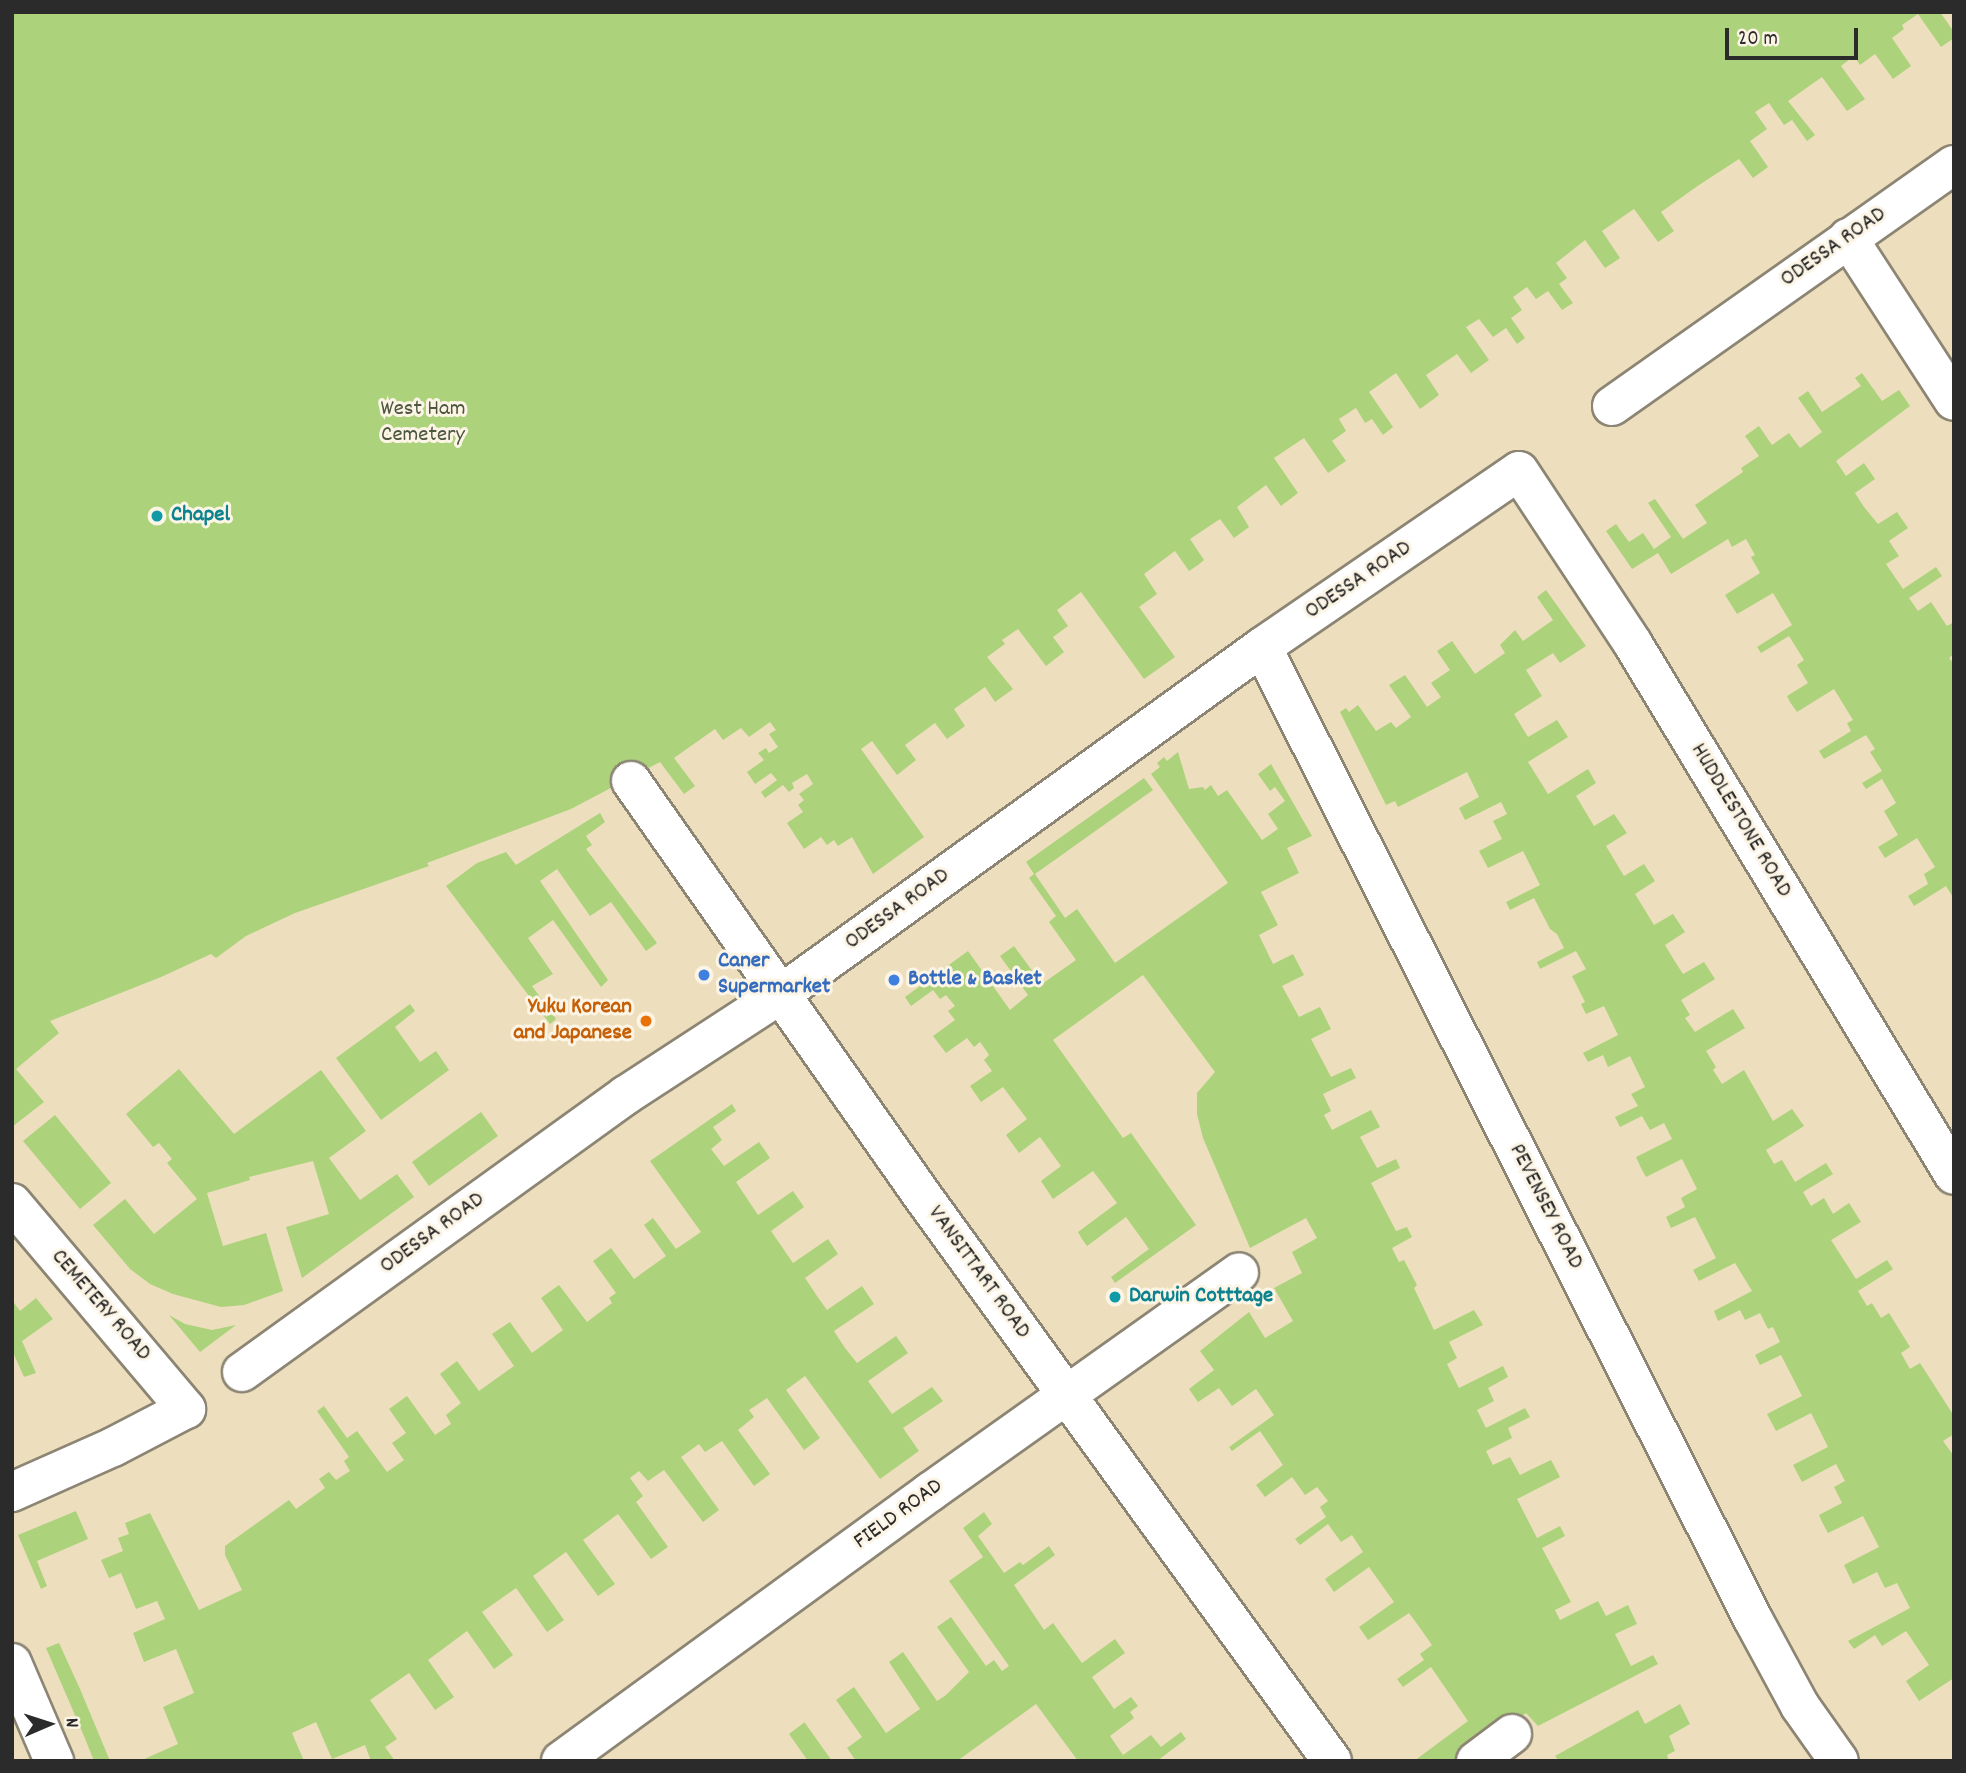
<!DOCTYPE html>
<html>
<head>
<meta charset="utf-8">
<style>
	body { margin:0 }
	#map { position:relative; width:1966px; height:1773px; overflow:hidden; background:#eddfbd; font-family:Dekko,sans-serif }
	div>[style] { position:absolute }
	.green>* { inset:0; background:#acd27c }
	.roads { filter:drop-shadow(2px 0 #8c8574) drop-shadow(-2px 0 #8c8574) drop-shadow(0 2px #8c8574) drop-shadow(0 -2px #8c8574) }
	.street>* { height:38px; margin:-19px; padding:0 19px; transform-origin:19px; border-radius:19px; background:#fff }
	.dots>* { width:19px; height:19px; translate:-50% -50%; box-sizing:border-box; border:4px solid #fcf5e5; border-radius:50% }
	span { translate:-50% -50%; white-space:nowrap; text-align:center; line-height:1.15; -webkit-text-stroke:6px #fcf5e5; paint-order:stroke }
	.street-label { font-size:23px; color:#2b2b2b }
	.park-label { font-size:23px; color:#4b553f }
	.culture-label { font-size:23px; color:#0d838f; font-weight:700 }
	.left { translate:0 -50%; text-align:left }
	.shop-label { font-size:23px; color:#366cbe; font-weight:700 }
	.food-label { font-size:23px; color:#c56008; font-weight:700 }
	.right { translate:-100% -50%; text-align:right }
	.frame { position:absolute; inset:0; border:14px solid #2b2b2b; pointer-events:none }
	.north { position:absolute; left:14px; top:1689px; width:70px; height:70px; -webkit-text-stroke:5px #fcf5e5; paint-order:stroke; rotate:87deg; font-size:19px; font-weight:700; line-height:28px; text-align:center; color:#2b2b2b }
	.north::after { content:''; display:block; margin:auto; width:24px; height:32px; background:#2b2b2b; clip-path:polygon(50% 0,100% 100%,50% 72%,0 100%) }
	.scale { position:absolute; left:1725px; top:28px; width:133px; height:32px; box-sizing:border-box; border:4px solid #2b2b2b; border-top:0; padding-left:9px; font-size:21px; line-height:24px; white-space:nowrap; color:#2b2b2b; -webkit-text-stroke:5px #fcf5e5; paint-order:stroke }
</style>
</head>
<body>
<div id="map">
	<div class="green">
		<i style="clip-path:polygon(12px 12px,1940px 12px,1954px 32px,1954px 38px,1941px 47px,1918px 14px,1902px 25px,1904px 29px,1892px 38px,1911px 66px,1893px 79px,1875px 54px,1860px 65px,1854px 56px,1841px 66px,1865px 99px,1847px 111px,1822px 77px,1788px 101px,1815px 135px,1807px 141px,1792px 120px,1784px 125px,1769px 103px,1755px 112px,1767px 129px,1750px 141px,1768px 167px,1753px 178px,1739px 159px,1699px 185px,1661px 212px,1674px 231px,1658px 242px,1634px 209px,1602px 231px,1620px 258px,1605px 268px,1585px 240px,1556px 263px,1567px 278px,1559px 284px,1573px 303px,1562px 310px,1548px 291px,1536px 299px,1527px 287px,1513px 297px,1522px 310px,1511px 318px,1525px 338px,1517px 344px,1506px 328px,1493px 337px,1479px 319px,1466px 327px,1489px 360px,1471px 373px,1457px 354px,1426px 375px,1439px 395px,1420px 409px,1396px 373px,1369px 392px,1393px 427px,1383px 435px,1372px 419px,1365px 423px,1356px 408px,1339px 419px,1346px 431px,1332px 441px,1346px 461px,1328px 473px,1304px 438px,1274px 458px,1298px 493px,1281px 506px,1266px 485px,1237px 507px,1249px 527px,1234px 538px,1220px 519px,1190px 539px,1204px 560px,1198px 565px,1189px 571px,1175px 551px,1144px 574px,1157px 594px,1139px 607px,1175px 657px,1144px 679px,1081px 592px,1057px 610px,1068px 626px,1053px 637px,1064px 652px,1046px 666px,1018px 629px,1002px 640px,1005px 644px,987px 657px,1013px 689px,995px 702px,985px 687px,954px 709px,965px 726px,947px 739px,935px 723px,905px 745px,916px 760px,897px 775px,872px 741px,861px 749px,924px 837px,873px 874px,852px 837px,838px 846px,834px 840px,827px 845px,821px 837px,804px 849px,787px 823px,803px 812px,798px 805px,804px 800px,799px 794px,813px 784px,807px 774px,792px 783px,794px 788px,789px 792px,783px 785px,765px 798px,761px 792px,777px 780px,771px 773px,755px 784px,747px 772px,764px 760px,758px 753px,766px 748px,769px 753px,778px 747px,769px 734px,776px 730px,770px 722px,749px 737px,741px 728px,723px 740px,715px 729px,674px 758px,695px 786px,684px 794px,660px 762px,571px 809px,427px 863px,429px 866px,295px 913px,246px 936px,216px 958px,211px 954px,161px 977px,50px 1021px,59px 1033px,16px 1069px,44px 1102px,12px 1127px)"></i>
		<i style="clip-path:polygon(1862px 373px,1882px 401px,1899px 390px,1910px 406px,1836px 461px,1846px 476px,1864px 463px,1875px 479px,1855px 493px,1864px 507px,1878px 524px,1897px 512px,1908px 528px,1889px 541px,1899px 556px,1886px 564px,1903px 589px,1936px 567px,1942px 576px,1909px 598px,1918px 611px,1931px 602px,1947px 626px,1954px 622px,1954px 654px,1949px 658px,1954px 664px,1954px 899px,1946px 886px,1914px 906px,1908px 896px,1928px 884px,1924px 874px,1935px 867px,1917px 838px,1885px 858px,1878px 847px,1898px 835px,1884px 811px,1896px 803px,1882px 779px,1866px 789px,1862px 783px,1882px 771px,1870px 752px,1875px 749px,1866px 735px,1824px 759px,1819px 751px,1851px 731px,1847px 723px,1853px 720px,1834px 689px,1797px 712px,1790px 702px,1787px 696px,1808px 683px,1797px 665px,1804px 660px,1789px 636px,1761px 653px,1757px 647px,1792px 625px,1773px 593px,1737px 614px,1725px 595px,1760px 573px,1751px 557px,1755px 555px,1746px 539px,1732px 547px,1728px 539px,1671px 574px,1658px 553px,1632px 569px,1606px 531px,1616px 524px,1629px 542px,1643px 533px,1654px 549px,1671px 537px,1648px 503px,1655px 499px,1683px 539px,1707px 523px,1695px 505px,1743px 472px,1741px 468px,1759px 456px,1745px 436px,1759px 426px,1772px 445px,1789px 433px,1800px 448px,1822px 432px,1798px 398px,1808px 391px,1822px 412px,1861px 386px,1855px 378px)"></i>
		<i style="clip-path:polygon(1546px 590px,1586px 646px,1560px 663px,1553px 653px,1526px 670px,1542px 696px,1514px 714px,1528px 737px,1557px 720px,1568px 737px,1528px 762px,1548px 794px,1588px 769px,1596px 783px,1576px 796px,1594px 826px,1614px 814px,1627px 833px,1606px 846px,1624px 876px,1644px 864px,1655px 881px,1635px 894px,1654px 925px,1673px 914px,1685px 932px,1665px 945px,1674px 960px,1683px 974px,1704px 962px,1715px 979px,1681px 1000px,1690px 1015px,1685px 1018px,1695px 1032px,1733px 1009px,1745px 1028px,1706px 1051px,1716px 1067px,1713px 1070px,1722px 1084px,1744px 1070px,1773px 1121px,1792px 1109px,1804px 1126px,1766px 1150px,1774px 1164px,1782px 1160px,1795px 1182px,1826px 1163px,1833px 1174px,1803px 1192px,1811px 1206px,1824px 1198px,1833px 1214px,1849px 1203px,1861px 1222px,1831px 1240px,1856px 1279px,1887px 1260px,1893px 1269px,1858px 1291px,1867px 1306px,1872px 1303px,1881px 1318px,1889px 1313px,1910px 1347px,1901px 1353px,1910px 1369px,1920px 1363px,1954px 1416px,1954px 1434px,1943px 1441px,1954px 1456px,1954px 1678px,1919px 1701px,1906px 1681px,1929px 1665px,1906px 1631px,1882px 1646px,1875px 1635px,1854px 1649px,1848px 1641px,1910px 1608px,1897px 1583px,1885px 1588px,1877px 1572px,1853px 1584px,1844px 1565px,1879px 1547px,1863px 1516px,1828px 1533px,1822px 1522px,1819px 1515px,1842px 1503px,1834px 1487px,1845px 1481px,1836px 1464px,1802px 1482px,1793px 1465px,1828px 1447px,1811px 1413px,1776px 1431px,1767px 1414px,1802px 1396px,1781px 1355px,1760px 1365px,1755px 1355px,1780px 1342px,1773px 1327px,1768px 1329px,1760px 1313px,1745px 1320px,1740px 1310px,1718px 1321px,1714px 1311px,1752px 1291px,1735px 1263px,1699px 1281px,1693px 1270px,1716px 1258px,1695px 1217px,1671px 1228px,1666px 1217px,1685px 1207px,1681px 1198px,1697px 1189px,1682px 1159px,1646px 1177px,1641px 1168px,1636px 1157px,1672px 1139px,1664px 1123px,1650px 1130px,1642px 1116px,1620px 1127px,1615px 1117px,1638px 1106px,1631px 1094px,1645px 1087px,1630px 1056px,1608px 1067px,1603px 1055px,1588px 1062px,1583px 1053px,1618px 1035px,1604px 1006px,1586px 1014px,1581px 1004px,1585px 1002px,1572px 976px,1586px 969px,1576px 951px,1540px 969px,1537px 962px,1564px 948px,1557px 934px,1550px 929px,1534px 898px,1510px 910px,1506px 902px,1540px 885px,1523px 851px,1488px 868px,1479px 851px,1502px 839px,1493px 821px,1507px 814px,1501px 802px,1465px 820px,1459px 808px,1479px 797px,1467px 772px,1398px 807px,1395px 801px,1386px 805px,1340px 712px,1346px 708px,1349px 712px,1358px 705px,1376px 731px,1391px 722px,1396px 728px,1411px 717px,1389px 685px,1405px 675px,1427px 707px,1441px 697px,1431px 683px,1450px 670px,1437px 651px,1452px 641px,1475px 674px,1505px 653px,1500px 645px,1515px 630px,1523px 641px,1553px 620px,1537px 597px)"></i>
		<i style="clip-path:polygon(1178px 752px,1189px 789px,1203px 787px,1205px 790px,1211px 785px,1218px 796px,1227px 790px,1262px 840px,1278px 829px,1268px 814px,1285px 801px,1275px 787px,1270px 791px,1258px 774px,1271px 764px,1312px 836px,1287px 848px,1299px 873px,1261px 892px,1278px 925px,1259px 935px,1273px 964px,1293px 954px,1304px 975px,1282px 986px,1299px 1017px,1320px 1007px,1331px 1029px,1311px 1039px,1331px 1077px,1351px 1068px,1356px 1078px,1323px 1094px,1331px 1111px,1324px 1115px,1332px 1130px,1371px 1110px,1380px 1127px,1360px 1137px,1377px 1168px,1396px 1159px,1400px 1168px,1371px 1183px,1396px 1231px,1407px 1227px,1412px 1237px,1392px 1248px,1399px 1262px,1404px 1260px,1417px 1285px,1414px 1288px,1434px 1330px,1474px 1310px,1483px 1325px,1449px 1342px,1457px 1358px,1447px 1364px,1459px 1388px,1503px 1366px,1508px 1377px,1488px 1388px,1494px 1401px,1477px 1410px,1486px 1428px,1525px 1408px,1530px 1417px,1508px 1428px,1512px 1438px,1486px 1451px,1493px 1465px,1510px 1457px,1520px 1475px,1551px 1460px,1560px 1477px,1517px 1499px,1537px 1538px,1560px 1526px,1565px 1536px,1542px 1548px,1571px 1602px,1555px 1610px,1560px 1620px,1598px 1601px,1606px 1616px,1628px 1605px,1637px 1624px,1615px 1634px,1631px 1666px,1653px 1655px,1658px 1664px,1538px 1726px,1526px 1713px,1461px 1761px,1414px 1761px,1468px 1721px,1431px 1667px,1403px 1687px,1397px 1679px,1424px 1660px,1420px 1654px,1432px 1645px,1420px 1628px,1409px 1613px,1368px 1640px,1359px 1627px,1394px 1602px,1369px 1567px,1334px 1592px,1325px 1579px,1363px 1552px,1352px 1535px,1341px 1542px,1328px 1524px,1300px 1545px,1295px 1539px,1326px 1517px,1320px 1507px,1328px 1501px,1317px 1487px,1305px 1495px,1292px 1477px,1265px 1497px,1256px 1485px,1283px 1465px,1260px 1431px,1232px 1451px,1229px 1447px,1274px 1415px,1256px 1389px,1232px 1406px,1219px 1388px,1198px 1402px,1189px 1389px,1214px 1370px,1200px 1351px,1249px 1312px,1265px 1338px,1293px 1321px,1274px 1288px,1302px 1273px,1292px 1252px,1317px 1238px,1306px 1218px,1250px 1248px,1203px 1138px,1197px 1114px,1197px 1093px,1215px 1072px,1143px 975px,1053px 1040px,1123px 1138px,1131px 1133px,1196px 1225px,1115px 1283px,1111px 1277px,1149px 1249px,1126px 1217px,1087px 1246px,1082px 1239px,1078px 1232px,1117px 1203px,1093px 1171px,1053px 1199px,1041px 1181px,1061px 1166px,1040px 1137px,1019px 1153px,1006px 1135px,1027px 1119px,1003px 1087px,981px 1102px,970px 1086px,992px 1071px,984px 1060px,989px 1055px,985px 1049px,980px 1042px,974px 1047px,967px 1038px,946px 1053px,933px 1036px,955px 1020px,948px 1011px,955px 1006px,946px 995px,940px 999px,933px 990px,911px 1006px,905px 997px,968px 951px,1010px 1010px,1028px 995px,1000px 956px,1014px 946px,1042px 984px,1076px 960px,1049px 922px,1056px 916px,1029px 878px,1034px 874px,1026px 862px,1144px 778px,1153px 790px,1035px 874px,1065px 918px,1077px 909px,1115px 963px,1228px 883px,1151px 774px,1160px 767px,1157px 763px,1164px 757px,1167px 761px)"></i>
		<i style="clip-path:polygon(600px 813px,605px 822px,586px 836px,592px 845px,586px 849px,657px 943px,646px 951px,611px 902px,590px 916px,557px 869px,540px 881px,608px 980px,601px 987px,553px 920px,528px 938px,553px 974px,532px 986px,556px 1019px,550px 1024px,446px 886px,477px 863px,506px 852px,516px 865px)"></i>
		<i style="clip-path:polygon(410px 1004px,415px 1011px,395px 1027px,420px 1062px,436px 1051px,449px 1070px,381px 1120px,336px 1058px)"></i>
		<i style="clip-path:polygon(179px 1069px,234px 1134px,321px 1070px,366px 1131px,329px 1158px,360px 1200px,397px 1174px,414px 1197px,302px 1278px,286px 1227px,329px 1214px,313px 1161px,249px 1177px,250px 1180px,207px 1193px,223px 1246px,266px 1233px,283px 1291px,244px 1305px,221px 1307px,173px 1294px,150px 1284px,130px 1269px,93px 1225px,125px 1199px,154px 1234px,197px 1199px,167px 1163px,172px 1159px,159px 1143px,153px 1147px,126px 1114px)"></i>
		<i style="clip-path:polygon(732px 1104px,736px 1111px,713px 1127px,722px 1140px,711px 1149px,724px 1166px,759px 1142px,770px 1158px,736px 1182px,758px 1215px,793px 1191px,804px 1207px,771px 1231px,793px 1263px,828px 1239px,838px 1254px,805px 1278px,817px 1296px,827px 1310px,862px 1286px,874px 1304px,834px 1331px,845px 1348px,857px 1363px,896px 1336px,908px 1353px,868px 1381px,892px 1414px,932px 1387px,943px 1401px,903px 1428px,919px 1451px,880px 1479px,805px 1376px,786px 1390px,820px 1438px,804px 1450px,767px 1398px,749px 1410px,754px 1417px,738px 1430px,770px 1474px,754px 1486px,722px 1441px,705px 1452px,699px 1444px,681px 1457px,719px 1510px,703px 1522px,664px 1470px,648px 1481px,639px 1471px,630px 1478px,643px 1496px,636px 1502px,668px 1547px,651px 1559px,618px 1514px,583px 1540px,615px 1584px,598px 1596px,566px 1552px,533px 1576px,564px 1620px,547px 1632px,516px 1588px,482px 1612px,513px 1655px,494px 1669px,467px 1631px,428px 1660px,454px 1697px,435px 1710px,409px 1673px,370px 1700px,397px 1739px,385px 1747px,395px 1761px,371px 1761px,365px 1745px,332px 1759px,316px 1722px,292px 1733px,304px 1761px,140px 1761px,178px 1744px,163px 1707px,194px 1693px,176px 1649px,144px 1662px,133px 1633px,165px 1619px,157px 1601px,136px 1609px,121px 1573px,109px 1578px,101px 1560px,123px 1551px,118px 1538px,129px 1534px,125px 1523px,150px 1513px,199px 1610px,242px 1590px,225px 1555px,225px 1546px,289px 1500px,296px 1509px,325px 1488px,319px 1479px,329px 1472px,336px 1480px,350px 1471px,344px 1461px,349px 1457px,317px 1411px,324px 1406px,347px 1438px,357px 1431px,387px 1472px,404px 1460px,392px 1443px,406px 1433px,389px 1409px,407px 1396px,435px 1435px,451px 1424px,446px 1415px,461px 1403px,440px 1374px,457px 1361px,479px 1391px,514px 1366px,492px 1334px,510px 1322px,532px 1353px,563px 1330px,541px 1298px,559px 1285px,587px 1322px,612px 1303px,609px 1298px,616px 1293px,593px 1261px,611px 1248px,634px 1279px,666px 1256px,644px 1225px,653px 1218px,676px 1249px,701px 1232px,650px 1161px)"></i>
		<i style="clip-path:polygon(481px 1112px,498px 1136px,429px 1186px,412px 1162px)"></i>
		<i style="clip-path:polygon(55px 1115px,111px 1183px,80px 1209px,23px 1141px)"></i>
		<i style="clip-path:polygon(36px 1298px,53px 1319px,22px 1341px,36px 1373px,24px 1377px,12px 1350px,12px 1300px,20px 1311px)"></i>
		<i style="clip-path:polygon(169px 1315px,185px 1324px,212px 1330px,236px 1325px,200px 1352px)"></i>
		<i style="clip-path:polygon(76px 1511px,88px 1539px,37px 1561px,47px 1586px,41px 1589px,18px 1535px)"></i>
		<i style="clip-path:polygon(984px 1512px,992px 1524px,978px 1536px,1004px 1573px,1020px 1562px,1023px 1565px,1049px 1546px,1055px 1555px,1014px 1585px,1044px 1630px,1053px 1623px,1082px 1663px,1115px 1639px,1125px 1653px,1092px 1677px,1114px 1709px,1131px 1697px,1138px 1706px,1130px 1712px,1134px 1718px,1110px 1736px,1123px 1755px,1151px 1735px,1161px 1747px,1181px 1732px,1186px 1739px,1157px 1761px,1078px 1761px,1036px 1704px,957px 1761px,856px 1761px,847px 1748px,862px 1737px,836px 1700px,854px 1687px,886px 1733px,920px 1709px,889px 1662px,903px 1652px,937px 1701px,946px 1695px,969px 1672px,937px 1627px,951px 1617px,986px 1666px,994px 1660px,1002px 1671px,1009px 1666px,949px 1581px,983px 1557px,963px 1528px)"></i>
		<i style="clip-path:polygon(59px 1643px,80px 1689px,110px 1761px,94px 1761px,84px 1736px,46px 1648px)"></i>
		<i style="clip-path:polygon(1680px 1704px,1690px 1724px,1669px 1736px,1675px 1751px,1667px 1755px,1669px 1761px,1559px 1761px,1555px 1756px,1638px 1710px,1645px 1724px)"></i>
		<i style="clip-path:polygon(805px 1722px,805px 1723px,832px 1761px,808px 1761px,789px 1734px)"></i>
	</div>
	<div class="roads">
		<div class="street">
			<i style="left:1848px;top:238px;width:194px;rotate:57deg"></i>
			<i style="left:1612px;top:406px;width:418px;rotate:-35.2deg"></i>
			<i style="left:1262px;top:647px;width:1091px;rotate:63.2deg"></i>
			<i style="left:1754px;top:1621px;width:97px;rotate:61.6deg"></i>
			<i style="left:1800px;top:1706px;width:67px;rotate:54.7deg"></i>
			<i style="left:631px;top:781px;width:505px;rotate:54.92deg"></i>
			<i style="left:921px;top:1194px;width:700px;rotate:54.06deg"></i>
			<i style="left:12px;top:1203px;width:270px;rotate:49.8deg"></i>
			<i style="left:186px;top:1409px;width:82px;rotate:152.5deg"></i>
			<i style="left:113px;top:1447px;width:111px;rotate:156deg"></i>
			<i style="left:242px;top:1372px;width:473px;rotate:-35.8deg"></i>
			<i style="left:626px;top:1095px;width:185px;rotate:-33.1deg"></i>
			<i style="left:781px;top:994px;width:593px;rotate:-35.81deg"></i>
			<i style="left:1262px;top:647px;width:311px;rotate:-34.4deg"></i>
			<i style="left:1519px;top:471px;width:207px;rotate:56.6deg"></i>
			<i style="left:1633px;top:644px;width:620px;rotate:58.85deg"></i>
			<i style="left:12px;top:1663px;width:107px;rotate:66.8deg"></i>
			<i style="left:561px;top:1761px;width:457px;rotate:-36.1deg"></i>
			<i style="left:930px;top:1492px;width:379px;rotate:-35.4deg"></i>
			<i style="left:1476px;top:1761px;width:45px;rotate:-36.9deg"></i>
		</div>
	</div>
	<div class="dots">
		<i style="left:157px;top:516px;background:#0f9aa8"></i>
		<i style="left:704px;top:975px;background:#3f7fe0"></i>
		<i style="left:894px;top:980px;background:#3f7fe0"></i>
		<i style="left:646px;top:1021px;background:#e8710a"></i>
		<i style="left:1115px;top:1297px;background:#0f9aa8"></i>
	</div>
	<div class="street-label">
		<span style="left:1834px;top:248px;rotate:-35deg">ODESSA ROAD</span>
		<span style="left:1359px;top:581px;rotate:-34deg">ODESSA ROAD</span>
		<span style="left:1740px;top:821px;rotate:59deg">HUDDLESTONE ROAD</span>
		<span style="left:898px;top:910px;rotate:-36deg">ODESSA ROAD</span>
		<span style="left:1545px;top:1207px;rotate:63deg">PEVENSEY ROAD</span>
		<span style="left:433px;top:1234px;rotate:-36deg">ODESSA ROAD</span>
		<span style="left:978px;top:1273px;rotate:54deg">VANSITTART ROAD</span>
		<span style="left:100px;top:1306px;rotate:49deg">CEMETERY ROAD</span>
		<span style="left:899px;top:1515px;rotate:-36deg">FIELD ROAD</span>
	</div>
	<div class="park-label">
		<span style="left:423px;top:423px">West Ham<br>Cemetery</span>
	</div>
	<div class="culture-label">
		<span class="left" style="left:171px;top:516px">Chapel</span>
		<span class="left" style="left:1129px;top:1297px">Darwin Cotttage</span>
	</div>
	<div class="shop-label">
		<span class="left" style="left:718px;top:975px">Caner<br>Supermarket</span>
		<span class="left" style="left:908px;top:980px">Bottle &amp; Basket</span>
	</div>
	<div class="food-label">
		<span class="right" style="left:632px;top:1021px">Yuku Korean<br>and Japanese</span>
	</div>
	<div class="frame"></div>
	<div class="north">N</div>
	<div class="scale">20 m</div>
</div>
</body>
</html>
